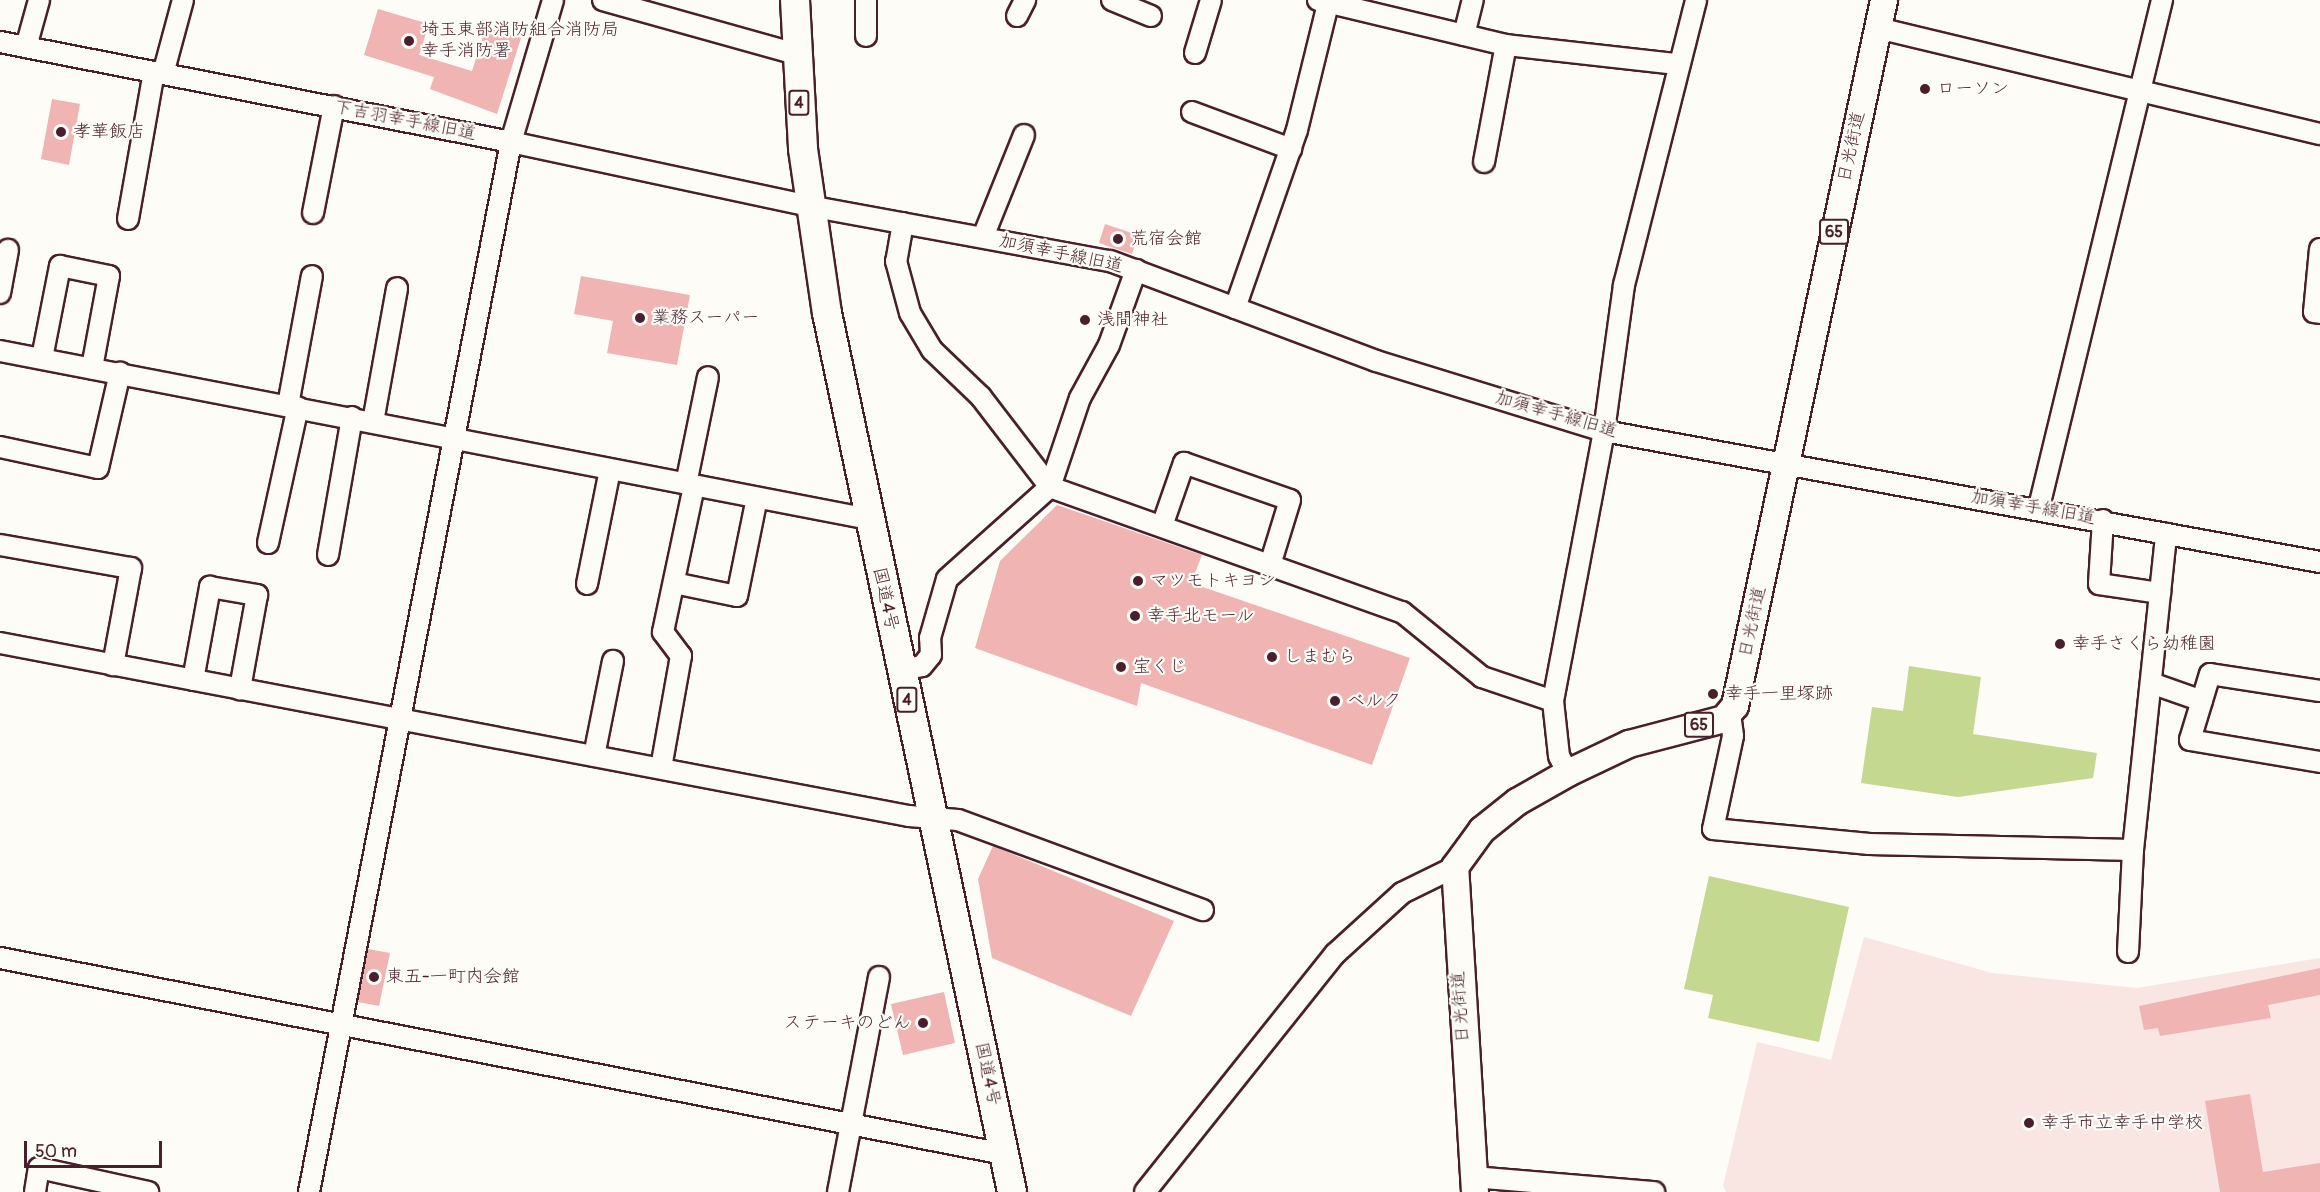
<!DOCTYPE html>
<html>
<head>
<meta charset="utf-8">
<style>
	body { margin:0 }
	#map { position:relative; width:2320px; height:1192px; overflow:hidden; background:#fdfcf7; font-family:Pangolin,"Klee One",sans-serif }
	div>[style] { position:absolute }
	.built>* { inset:0; background:#f9e6e2 }
	.green>* { inset:0; background:#c4d98f }
	.building>* { inset:0; background:#f0b4b2 }
	.roads { filter:drop-shadow(2px 0 #4a1f2b) drop-shadow(-2px 0 #4a1f2b) drop-shadow(0 2px #4a1f2b) drop-shadow(0 -2px #4a1f2b) }
	.minor>* { height:20px; margin:-10px; padding:0 10px; transform-origin:10px; border-radius:10px; background:#fdfcf7 }
	.major>* { height:26px; margin:-13px; padding:0 13px; transform-origin:13px; border-radius:13px; background:#fdfcf7 }
	.highway>* { height:28px; margin:-14px; padding:0 14px; transform-origin:14px; border-radius:14px; background:#fdfcf7 }
	.dots>* { width:16px; height:16px; translate:-50% -50%; box-sizing:border-box; border:3px solid #fdfcf7; border-radius:50% }
	span { translate:-50% -50%; white-space:nowrap; text-align:center; line-height:1.15; -webkit-text-stroke:4.5px #fdfcf7; paint-order:stroke }
	.shield-label span { padding:2px 4px; background:#fdfcf7; border:2px solid; border-radius:4px; -webkit-text-stroke-width:0 }
	.shield-label { font-size:16px; color:#4a1f2b; font-weight:700 }
	.poi-label { font-size:18px; color:#4a1f2b }
	.left { translate:0 -50%; text-align:left }
	.right { translate:-100% -50%; text-align:right }
	.street-label { font-size:18px; color:#4a1f2b }
	.scale { position:absolute; left:24px; top:1141px; width:138px; height:27px; box-sizing:border-box; border:3px solid #4a1f2b; border-top:0; padding-left:8px; font-size:18px; line-height:21px; white-space:nowrap; color:#4a1f2b; -webkit-text-stroke:4px #fdfcf7; paint-order:stroke }
</style>
</head>
<body>
<div id="map">
	<div class="built">
		<i style="clip-path:polygon(1864px 937px,1992px 973px,2137px 988px,2320px 958px,2320px 1192px,1726px 1192px,1723px 1186px,1757px 1042px,1831px 1060px)"></i>
	</div>
	<div class="green">
		<i style="clip-path:polygon(1909px 666px,1981px 677px,1973px 734px,2097px 753px,2093px 778px,1958px 797px,1861px 783px,1872px 707px,1903px 711px)"></i>
		<i style="clip-path:polygon(1709px 876px,1849px 907px,1819px 1042px,1708px 1018px,1713px 995px,1684px 989px)"></i>
	</div>
	<div class="building">
		<i style="clip-path:polygon(378px 9px,429px 24px,419px 55px,472px 71px,486px 27px,521px 38px,497px 114px,430px 89px,434px 77px,364px 55px)"></i>
		<i style="clip-path:polygon(52px 99px,80px 104px,69px 165px,41px 159px)"></i>
		<i style="clip-path:polygon(1105px 224px,1138px 235px,1132px 254px,1099px 243px)"></i>
		<i style="clip-path:polygon(581px 276px,690px 295px,677px 365px,607px 353px,613px 321px,574px 314px)"></i>
		<i style="clip-path:polygon(1057px 505px,1202px 555px,1191px 583px,1410px 658px,1372px 765px,1141px 683px,1137px 706px,975px 648px,1000px 561px)"></i>
		<i style="clip-path:polygon(993px 846px,1174px 921px,1131px 1016px,992px 958px,978px 879px)"></i>
		<i style="clip-path:polygon(368px 949px,390px 953px,379px 1006px,358px 1002px)"></i>
		<i style="clip-path:polygon(2320px 968px,2320px 995px,2268px 1005px,2271px 1018px,2160px 1036px,2158px 1028px,2144px 1030px,2139px 1006px)"></i>
		<i style="clip-path:polygon(944px 992px,955px 1043px,903px 1055px,891px 1004px)"></i>
		<i style="clip-path:polygon(2250px 1094px,2263px 1172px,2320px 1163px,2320px 1192px,2220px 1192px,2205px 1101px)"></i>
	</div>
	<div class="roads">
		<div class="minor">
			<i style="left:603px;top:0;width:200px;rotate:15.6deg"></i>
			<i style="left:866px;top:0;width:36px;rotate:90deg"></i>
			<i style="left:1112px;top:0;width:42px;rotate:22.3deg"></i>
			<i style="left:1318px;top:0;width:193px;rotate:13.5deg"></i>
			<i style="left:1506px;top:45px;width:171px;rotate:6.4deg"></i>
			<i style="left:1017px;top:16px;width:18px;rotate:-63deg"></i>
			<i style="left:1878px;top:28px;width:455px;rotate:13.5deg"></i>
			<i style="left:1464px;top:35px;width:36px;rotate:-76deg"></i>
			<i style="left:0;top:42px;width:521px;rotate:11.07deg"></i>
			<i style="left:511px;top:142px;width:305px;rotate:12.1deg"></i>
			<i style="left:809px;top:206px;width:306px;rotate:10.4deg"></i>
			<i style="left:1110px;top:261px;width:284px;rotate:20.6deg"></i>
			<i style="left:1376px;top:361px;width:239px;rotate:17.1deg"></i>
			<i style="left:1604px;top:431px;width:728px;rotate:10.37deg"></i>
			<i style="left:26px;top:47px;width:49px;rotate:-74.5deg"></i>
			<i style="left:1195px;top:53px;width:55px;rotate:-73.2deg"></i>
			<i style="left:163px;top:74px;width:77px;rotate:-74.9deg"></i>
			<i style="left:1192px;top:112px;width:106px;rotate:20.5deg"></i>
			<i style="left:1484px;top:162px;width:119px;rotate:-79.4deg"></i>
			<i style="left:313px;top:213px;width:109px;rotate:-78.9deg"></i>
			<i style="left:128px;top:219px;width:149px;rotate:-80deg"></i>
			<i style="left:903px;top:223px;width:39px;rotate:100deg"></i>
			<i style="left:896px;top:261px;width:54px;rotate:74.9deg"></i>
			<i style="left:910px;top:313px;width:43px;rotate:59.3deg"></i>
			<i style="left:932px;top:350px;width:68px;rotate:43.8deg"></i>
			<i style="left:981px;top:397px;width:113px;rotate:52.5deg"></i>
			<i style="left:1050px;top:487px;width:374px;rotate:19.6deg"></i>
			<i style="left:1402px;top:612px;width:103px;rotate:39.1deg"></i>
			<i style="left:1482px;top:677px;width:75px;rotate:18.7deg"></i>
			<i style="left:983px;top:237px;width:110px;rotate:-68.1deg"></i>
			<i style="left:2320px;top:249px;width:63px;rotate:95.4deg"></i>
			<i style="left:2314px;top:312px;width:6px;rotate:9deg"></i>
			<i style="left:0;top:293px;width:44px;rotate:-79.5deg"></i>
			<i style="left:1235px;top:308px;width:188px;rotate:-70.8deg"></i>
			<i style="left:1297px;top:130px;width:134px;rotate:-76.2deg"></i>
			<i style="left:0;top:351px;width:885px;rotate:10.94deg"></i>
			<i style="left:42px;top:358px;width:94px;rotate:-78.9deg"></i>
			<i style="left:60px;top:266px;width:50px;rotate:11.5deg"></i>
			<i style="left:109px;top:276px;width:94px;rotate:100.5deg"></i>
			<i style="left:288px;top:405px;width:131px;rotate:-79.5deg"></i>
			<i style="left:373px;top:422px;width:136px;rotate:-79.8deg"></i>
			<i style="left:0;top:447px;width:100px;rotate:12.1deg"></i>
			<i style="left:98px;top:468px;width:98px;rotate:-77deg"></i>
			<i style="left:686px;top:484px;width:109px;rotate:-78.4deg"></i>
			<i style="left:2039px;top:507px;width:522px;rotate:-76.36deg"></i>
			<i style="left:2103px;top:520px;width:64px;rotate:93.6deg"></i>
			<i style="left:2099px;top:584px;width:62px;rotate:8.4deg"></i>
			<i style="left:1162px;top:526px;width:67px;rotate:-70.8deg"></i>
			<i style="left:1184px;top:463px;width:112px;rotate:19.2deg"></i>
			<i style="left:1290px;top:500px;width:68px;rotate:107.1deg"></i>
			<i style="left:268px;top:543px;width:139px;rotate:-77.6deg"></i>
			<i style="left:0;top:545px;width:133px;rotate:10deg"></i>
			<i style="left:131px;top:568px;width:99px;rotate:100.5deg"></i>
			<i style="left:328px;top:555px;width:140px;rotate:-80.1deg"></i>
			<i style="left:674px;top:583px;width:64px;rotate:11.7deg"></i>
			<i style="left:737px;top:596px;width:100px;rotate:-78.5deg"></i>
			<i style="left:587px;top:584px;width:116px;rotate:-78.6deg"></i>
			<i style="left:0;top:643px;width:925px;rotate:10.78deg"></i>
			<i style="left:909px;top:816px;width:49px;rotate:4.7deg"></i>
			<i style="left:958px;top:820px;width:261px;rotate:20.2deg"></i>
			<i style="left:900px;top:670px;width:22px;rotate:-10deg"></i>
			<i style="left:922px;top:666px;width:14px;rotate:-51deg"></i>
			<i style="left:931px;top:655px;width:17px;rotate:-93deg"></i>
			<i style="left:930px;top:638px;width:61px;rotate:-73.9deg"></i>
			<i style="left:947px;top:579px;width:138px;rotate:-41.8deg"></i>
			<i style="left:1050px;top:487px;width:94px;rotate:-71.4deg"></i>
			<i style="left:1080px;top:398px;width:60px;rotate:-61.3deg"></i>
			<i style="left:1109px;top:345px;width:80px;rotate:-70.2deg"></i>
			<i style="left:193px;top:680px;width:95px;rotate:-79.6deg"></i>
			<i style="left:210px;top:587px;width:48px;rotate:9.7deg"></i>
			<i style="left:257px;top:595px;width:96px;rotate:100.3deg"></i>
			<i style="left:2151px;top:683px;width:54px;rotate:19.4deg"></i>
			<i style="left:2320px;top:691px;width:111px;rotate:-171.2deg"></i>
			<i style="left:2210px;top:674px;width:69px;rotate:106.9deg"></i>
			<i style="left:2190px;top:740px;width:132px;rotate:9.6deg"></i>
			<i style="left:1730px;top:714px;width:22px;rotate:82deg"></i>
			<i style="left:1733px;top:736px;width:95px;rotate:102.1deg"></i>
			<i style="left:1713px;top:829px;width:157px;rotate:5.5deg"></i>
			<i style="left:1869px;top:844px;width:264px;rotate:1.3deg"></i>
			<i style="left:2133px;top:850px;width:318px;rotate:-84deg"></i>
			<i style="left:594px;top:756px;width:97px;rotate:-78.7deg"></i>
			<i style="left:661px;top:768px;width:114px;rotate:-79.9deg"></i>
			<i style="left:681px;top:656px;width:30px;rotate:-127deg"></i>
			<i style="left:663px;top:632px;width:149px;rotate:-78deg"></i>
			<i style="left:1568px;top:773px;width:19px;rotate:-118deg"></i>
			<i style="left:1559px;top:756px;width:55px;rotate:-96.2deg"></i>
			<i style="left:1553px;top:701px;width:275px;rotate:-79.3deg"></i>
			<i style="left:1604px;top:431px;width:147px;rotate:-82.2deg"></i>
			<i style="left:1624px;top:285px;width:294px;rotate:-75.8deg"></i>
			<i style="left:2128px;top:952px;width:102px;rotate:-87.2deg"></i>
			<i style="left:0;top:958px;width:1023px;rotate:11.05deg"></i>
			<i style="left:1474px;top:1177px;width:181px;rotate:4.8deg"></i>
			<i style="left:35px;top:1192px;width:24px;rotate:-81deg"></i>
			<i style="left:39px;top:1168px;width:112px;rotate:12.4deg"></i>
			<i style="left:309px;top:1192px;width:1069px;rotate:-79.11deg"></i>
			<i style="left:511px;top:142px;width:148px;rotate:-73.5deg"></i>
			<i style="left:838px;top:1192px;width:219px;rotate:-79.2deg"></i>
			<i style="left:1145px;top:1192px;width:305px;rotate:-51.4deg"></i>
			<i style="left:1335px;top:954px;width:91px;rotate:-42.3deg"></i>
			<i style="left:1402px;top:893px;width:59px;rotate:-26.1deg"></i>
		</div>
		<div class="major">
			<i style="left:1475px;top:1192px;width:326px;rotate:-93.5deg"></i>
			<i style="left:1455px;top:867px;width:46px;rotate:-53.9deg"></i>
			<i style="left:1482px;top:830px;width:45px;rotate:-38.7deg"></i>
			<i style="left:1517px;top:802px;width:59px;rotate:-29.6deg"></i>
			<i style="left:1568px;top:773px;width:68px;rotate:-25.4deg"></i>
			<i style="left:1629px;top:744px;width:98px;rotate:-14.7deg"></i>
			<i style="left:1724px;top:719px;width:17px;rotate:-50deg"></i>
			<i style="left:1735px;top:706px;width:722px;rotate:-78.08deg"></i>
		</div>
		<div class="highway">
			<i style="left:795px;top:0;width:149px;rotate:86.9deg"></i>
			<i style="left:803px;top:149px;width:166px;rotate:81.7deg"></i>
			<i style="left:827px;top:313px;width:898px;rotate:78.11deg"></i>
		</div>
	</div>
	<div class="dots">
		<i style="left:409px;top:41px;background:#4a1f2b"></i>
		<i style="left:1925px;top:89px;background:#4a1f2b"></i>
		<i style="left:61px;top:132px;background:#4a1f2b"></i>
		<i style="left:1118px;top:239px;background:#4a1f2b"></i>
		<i style="left:640px;top:318px;background:#4a1f2b"></i>
		<i style="left:1085px;top:320px;background:#4a1f2b"></i>
		<i style="left:1138px;top:581px;background:#4a1f2b"></i>
		<i style="left:1135px;top:616px;background:#4a1f2b"></i>
		<i style="left:2060px;top:644px;background:#4a1f2b"></i>
		<i style="left:1272px;top:657px;background:#4a1f2b"></i>
		<i style="left:1121px;top:667px;background:#4a1f2b"></i>
		<i style="left:1713px;top:694px;background:#4a1f2b"></i>
		<i style="left:1335px;top:701px;background:#4a1f2b"></i>
		<i style="left:374px;top:977px;background:#4a1f2b"></i>
		<i style="left:923px;top:1023px;background:#4a1f2b"></i>
		<i style="left:2029px;top:1123px;background:#4a1f2b"></i>
	</div>
	<div class="shield-label">
		<span style="left:799px;top:103px">4</span>
		<span style="left:1834px;top:232px">65</span>
		<span style="left:907px;top:700px">4</span>
		<span style="left:1699px;top:725px">65</span>
	</div>
	<div class="poi-label">
		<span class="left" style="left:421px;top:41px">埼玉東部消防組合消防局<br>幸手消防署</span>
		<span class="left" style="left:1937px;top:89px">ローソン</span>
		<span class="left" style="left:73px;top:132px">孝華飯店</span>
		<span class="left" style="left:1130px;top:239px">荒宿会館</span>
		<span class="left" style="left:652px;top:318px">業務スーパー</span>
		<span class="left" style="left:1097px;top:320px">浅間神社</span>
		<span class="left" style="left:1150px;top:581px">マツモトキヨシ</span>
		<span class="left" style="left:1147px;top:616px">幸手北モール</span>
		<span class="left" style="left:2072px;top:644px">幸手さくら幼稚園</span>
		<span class="left" style="left:1284px;top:657px">しまむら</span>
		<span class="left" style="left:1133px;top:667px">宝くじ</span>
		<span class="left" style="left:1725px;top:694px">幸手一里塚跡</span>
		<span class="left" style="left:1347px;top:701px">ベルク</span>
		<span class="left" style="left:386px;top:977px">東五-一町内会館</span>
		<span class="right" style="left:911px;top:1023px">ステーキのどん</span>
		<span class="left" style="left:2041px;top:1123px">幸手市立幸手中学校</span>
	</div>
	<div class="street-label">
		<span style="left:405px;top:121px;rotate:11deg">下吉羽幸手線旧道</span>
		<span style="left:1852px;top:147px;rotate:-78deg">日光街道</span>
		<span style="left:1061px;top:254px;rotate:12deg">加須幸手線旧道</span>
		<span style="left:1556px;top:415px;rotate:16deg">加須幸手線旧道</span>
		<span style="left:2033px;top:508px;rotate:10deg">加須幸手線旧道</span>
		<span style="left:885px;top:599px;rotate:78deg">国道4号</span>
		<span style="left:1753px;top:622px;rotate:-78deg">日光街道</span>
		<span style="left:1461px;top:1007px;rotate:-94deg">日光街道</span>
		<span style="left:987px;top:1074px;rotate:78deg">国道4号</span>
	</div>
	<div class="scale">50 m</div>
</div>
</body>
</html>
